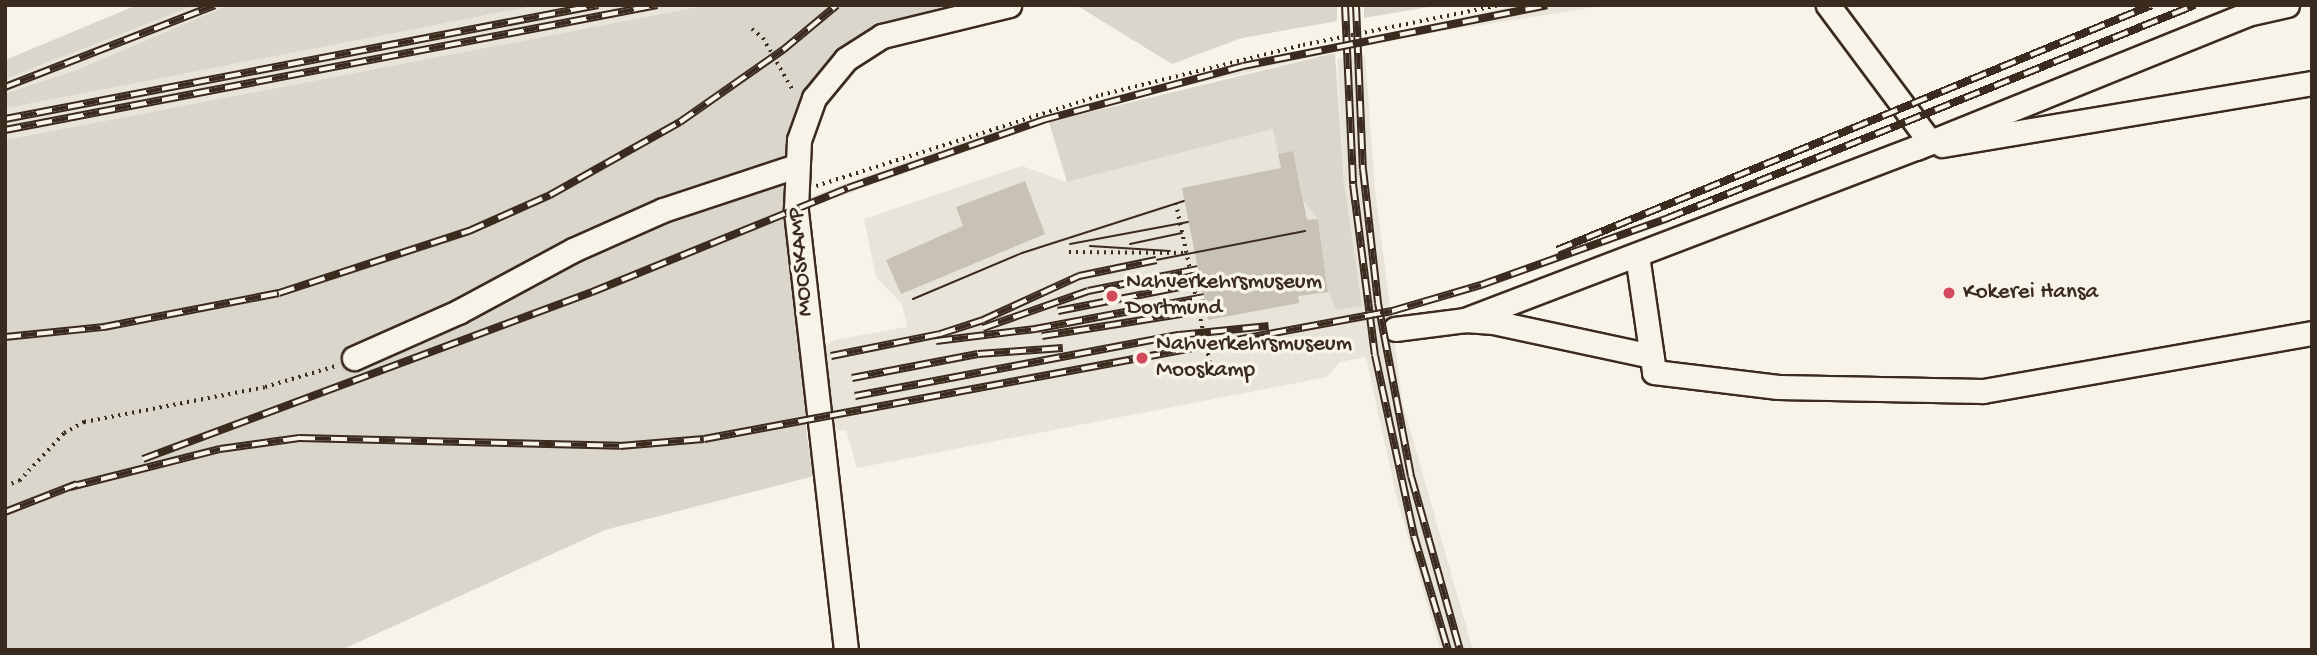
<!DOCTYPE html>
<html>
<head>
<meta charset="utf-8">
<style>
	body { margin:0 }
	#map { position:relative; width:2317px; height:655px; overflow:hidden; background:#f7f3e8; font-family:"Gochi Hand",sans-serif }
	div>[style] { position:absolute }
	.built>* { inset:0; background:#e9e4d9 }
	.green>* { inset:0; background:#dbd6cb }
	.building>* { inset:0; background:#c8c1b6 }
	.path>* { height:3.5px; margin-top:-1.75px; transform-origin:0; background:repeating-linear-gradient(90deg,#3b2a1e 0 2px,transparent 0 7px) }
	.roads { filter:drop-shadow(2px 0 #3b2a1e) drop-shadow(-2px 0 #3b2a1e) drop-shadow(0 2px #3b2a1e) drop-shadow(0 -2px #3b2a1e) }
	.minor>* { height:23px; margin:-11.5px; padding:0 11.5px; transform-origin:11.5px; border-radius:11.5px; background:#f7f3e8 }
	.tram>* { height:2px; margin:-1px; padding:0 1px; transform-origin:1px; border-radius:1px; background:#3b2a1e }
	.rail>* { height:8px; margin-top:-4px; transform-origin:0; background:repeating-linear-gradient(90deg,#f7f3e8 0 16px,#3b2a1e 0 32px); box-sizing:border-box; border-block:2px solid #3b2a1e }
	.dots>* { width:19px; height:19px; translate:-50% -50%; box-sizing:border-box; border:4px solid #f7f3e8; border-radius:50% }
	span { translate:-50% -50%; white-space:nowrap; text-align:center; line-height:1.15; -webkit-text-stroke:7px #f7f3e8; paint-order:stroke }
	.street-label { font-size:23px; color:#3b2a1e }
	.poi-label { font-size:23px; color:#3b2a1e }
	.left { translate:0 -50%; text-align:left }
	.frame { position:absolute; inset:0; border:7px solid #3b2a1e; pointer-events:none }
</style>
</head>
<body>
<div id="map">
	<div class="built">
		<i style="clip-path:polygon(196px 5px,229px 5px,79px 69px,5px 94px,5px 79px)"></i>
		<i style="clip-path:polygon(539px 5px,708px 5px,5px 140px,5px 95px,7px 108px)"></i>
		<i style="clip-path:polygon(1518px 5px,1608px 5px,1393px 39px,1161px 92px,1049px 122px,805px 209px,804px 199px,885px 169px,1005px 127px,1131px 91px)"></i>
		<i style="clip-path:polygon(1365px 55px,1375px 189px,1402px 401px,1473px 650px,1440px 650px,1396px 495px,1366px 357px,1340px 362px,1327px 377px,857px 468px,846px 430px,833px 431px,824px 348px,834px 340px,907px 327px,902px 304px,876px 277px,864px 219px,1022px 166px,1067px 182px,1273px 129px,1293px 151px,1304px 202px,1318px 219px,1328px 292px,1360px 306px,1344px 183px,1337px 59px)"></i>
	</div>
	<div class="green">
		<i style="clip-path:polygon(137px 5px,196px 5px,5px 79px,5px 60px)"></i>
		<i style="clip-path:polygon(229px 5px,539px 5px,7px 108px,5px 94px,79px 69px)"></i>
		<i style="clip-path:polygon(708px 5px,1009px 5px,927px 22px,808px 90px,790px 179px,807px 438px,814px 476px,605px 530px,341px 650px,5px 650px,5px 140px)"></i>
		<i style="clip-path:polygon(1076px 5px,1337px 5px,1337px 21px,1242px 38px,1172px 64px)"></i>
		<i style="clip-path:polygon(1364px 5px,1440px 5px,1364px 18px)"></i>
		<i style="clip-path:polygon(1335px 53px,1344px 183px,1362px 306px,1336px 310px,1328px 292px,1318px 219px,1304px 202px,1293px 152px,1278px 154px,1273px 129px,1067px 182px,1049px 122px)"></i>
	</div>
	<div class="building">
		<i style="clip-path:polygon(1293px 151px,1307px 220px,1318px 219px,1328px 292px,1298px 296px,1299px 303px,1208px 320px,1182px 188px,1281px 168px,1278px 154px)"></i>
		<i style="clip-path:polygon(1025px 181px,1045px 234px,901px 294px,886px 260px,963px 226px,956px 207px)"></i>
	</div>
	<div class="path">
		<i style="left:752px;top:29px;width:14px;rotate:39deg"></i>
		<i style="left:763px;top:38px;width:62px;rotate:60.1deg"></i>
		<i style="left:816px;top:186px;width:299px;rotate:-17.7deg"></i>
		<i style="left:1101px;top:95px;width:208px;rotate:-13.9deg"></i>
		<i style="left:1303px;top:45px;width:201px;rotate:-11.5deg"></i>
		<i style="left:1176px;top:203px;width:169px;rotate:78deg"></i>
		<i style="left:1069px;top:252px;width:118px;rotate:0.5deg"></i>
		<i style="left:1198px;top:307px;width:9px;rotate:21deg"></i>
		<i style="left:1166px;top:346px;width:40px;rotate:-10deg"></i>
		<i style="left:5px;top:486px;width:15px;rotate:-20deg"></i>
		<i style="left:19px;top:481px;width:66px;rotate:-46.8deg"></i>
		<i style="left:64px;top:433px;width:23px;rotate:-29deg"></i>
		<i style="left:84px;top:422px;width:184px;rotate:-10.9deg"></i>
		<i style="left:265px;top:387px;width:74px;rotate:-16.5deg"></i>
	</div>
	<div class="roads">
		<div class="minor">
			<i style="left:1828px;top:5px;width:171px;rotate:53.3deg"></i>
			<i style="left:1942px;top:145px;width:375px;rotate:-9.5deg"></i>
			<i style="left:1637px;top:255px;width:118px;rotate:81.7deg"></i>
			<i style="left:1654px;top:372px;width:125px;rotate:6.9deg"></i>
			<i style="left:1778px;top:387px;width:205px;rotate:1.1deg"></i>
			<i style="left:1983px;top:391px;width:334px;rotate:-10deg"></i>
			<i style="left:1465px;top:320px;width:483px;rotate:-20.9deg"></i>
			<i style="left:1916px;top:148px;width:357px;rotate:-22deg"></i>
			<i style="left:2247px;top:14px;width:41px;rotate:-12.7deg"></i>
			<i style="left:1395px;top:329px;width:71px;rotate:-7.3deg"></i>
			<i style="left:1465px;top:320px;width:28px;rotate:4deg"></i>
			<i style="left:1493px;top:322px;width:162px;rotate:12.1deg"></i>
			<i style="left:354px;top:358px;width:114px;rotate:-23.9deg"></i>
			<i style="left:458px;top:312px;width:131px;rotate:-28.3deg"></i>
			<i style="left:573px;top:250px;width:98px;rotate:-24deg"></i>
			<i style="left:663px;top:210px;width:140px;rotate:-18.3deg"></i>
			<i style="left:846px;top:650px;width:444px;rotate:-96.5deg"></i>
			<i style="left:796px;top:209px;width:69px;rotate:-87.5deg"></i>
			<i style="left:799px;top:140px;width:45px;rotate:-70.3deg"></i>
			<i style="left:814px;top:98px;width:50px;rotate:-50.6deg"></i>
			<i style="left:846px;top:59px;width:43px;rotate:-32.6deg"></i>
			<i style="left:882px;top:36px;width:131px;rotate:-13.7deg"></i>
		</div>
	</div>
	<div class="tram">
		<i style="left:1070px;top:244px;width:120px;rotate:-10.6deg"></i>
		<i style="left:1130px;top:244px;width:53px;rotate:-11.9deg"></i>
		<i style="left:1090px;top:246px;width:80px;rotate:3.6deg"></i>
		<i style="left:1156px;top:260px;width:152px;rotate:-11deg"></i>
		<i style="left:913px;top:299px;width:118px;rotate:-22.9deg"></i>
		<i style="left:1022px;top:253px;width:170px;rotate:-17.8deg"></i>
	</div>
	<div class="rail">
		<i style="left:1345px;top:5px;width:179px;rotate:87.4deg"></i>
		<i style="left:1353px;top:184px;width:172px;rotate:82.7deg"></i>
		<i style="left:1375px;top:355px;width:185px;rotate:77.8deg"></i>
		<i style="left:1414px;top:536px;width:119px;rotate:73.4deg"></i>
		<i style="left:1356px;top:5px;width:164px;rotate:87.6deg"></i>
		<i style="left:1363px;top:169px;width:135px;rotate:83.6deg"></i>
		<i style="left:1378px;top:303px;width:176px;rotate:79.2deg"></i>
		<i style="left:1411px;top:476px;width:181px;rotate:74.3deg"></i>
		<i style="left:5px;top:87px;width:225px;rotate:-21.3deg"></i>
		<i style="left:5px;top:119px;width:604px;rotate:-10.88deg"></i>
		<i style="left:5px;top:130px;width:664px;rotate:-10.85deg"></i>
		<i style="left:1557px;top:250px;width:643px;rotate:-22.38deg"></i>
		<i style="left:1058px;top:311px;width:146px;rotate:-11.1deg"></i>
		<i style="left:983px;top:328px;width:111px;rotate:-19.4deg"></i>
		<i style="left:1088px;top:291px;width:112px;rotate:-11.3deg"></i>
		<i style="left:1042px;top:336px;width:166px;rotate:-9deg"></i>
		<i style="left:5px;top:337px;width:100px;rotate:-5.8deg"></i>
		<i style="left:104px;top:327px;width:178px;rotate:-11deg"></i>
		<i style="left:279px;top:293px;width:200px;rotate:-18.1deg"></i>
		<i style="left:469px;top:231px;width:89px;rotate:-24deg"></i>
		<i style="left:550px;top:195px;width:149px;rotate:-29.3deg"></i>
		<i style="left:680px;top:122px;width:126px;rotate:-35deg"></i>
		<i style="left:783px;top:50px;width:70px;rotate:-39.8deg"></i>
		<i style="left:936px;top:341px;width:100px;rotate:-6.9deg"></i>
		<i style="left:1035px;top:329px;width:172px;rotate:-10.7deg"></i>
		<i style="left:831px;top:356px;width:111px;rotate:-11.4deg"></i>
		<i style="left:940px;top:334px;width:45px;rotate:-18deg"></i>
		<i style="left:983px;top:320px;width:106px;rotate:-24.6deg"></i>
		<i style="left:1079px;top:276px;width:79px;rotate:-11.7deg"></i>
		<i style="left:852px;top:378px;width:128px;rotate:-10.8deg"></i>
		<i style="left:978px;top:354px;width:85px;rotate:-4deg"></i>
		<i style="left:855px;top:396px;width:330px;rotate:-10.7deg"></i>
		<i style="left:1179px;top:335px;width:90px;rotate:-5.7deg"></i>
		<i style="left:143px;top:459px;width:479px;rotate:-20.4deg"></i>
		<i style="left:592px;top:292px;width:276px;rotate:-22.1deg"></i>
		<i style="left:848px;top:188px;width:207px;rotate:-19.2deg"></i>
		<i style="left:1043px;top:120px;width:207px;rotate:-15.1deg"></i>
		<i style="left:1243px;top:66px;width:310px;rotate:-11.3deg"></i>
		<i style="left:70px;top:487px;width:155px;rotate:-14.2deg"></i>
		<i style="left:220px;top:449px;width:80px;rotate:-7.9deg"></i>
		<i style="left:299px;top:438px;width:321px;rotate:1.4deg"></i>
		<i style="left:620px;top:446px;width:84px;rotate:-4.8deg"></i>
		<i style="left:704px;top:439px;width:700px;rotate:-10.54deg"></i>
		<i style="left:1392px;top:311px;width:93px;rotate:-16.3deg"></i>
		<i style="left:1481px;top:285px;width:199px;rotate:-19.7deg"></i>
		<i style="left:1668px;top:218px;width:568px;rotate:-22.01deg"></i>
		<i style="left:5px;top:512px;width:77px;rotate:-21.3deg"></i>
	</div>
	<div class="dots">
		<i style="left:1949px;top:293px;background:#d1495b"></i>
		<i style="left:1112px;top:296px;background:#d1495b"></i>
		<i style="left:1142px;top:358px;background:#d1495b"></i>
	</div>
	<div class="street-label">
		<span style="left:802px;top:262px;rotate:-95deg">MOOSKAMP</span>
	</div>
	<div class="poi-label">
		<span class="left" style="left:1126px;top:296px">Nahverkehrsmuseum<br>Dortmund</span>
		<span class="left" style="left:1963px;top:293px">Kokerei Hansa</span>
		<span class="left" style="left:1156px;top:358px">Nahverkehrsmuseum<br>Mooskamp</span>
	</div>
	<div class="frame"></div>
</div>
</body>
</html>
